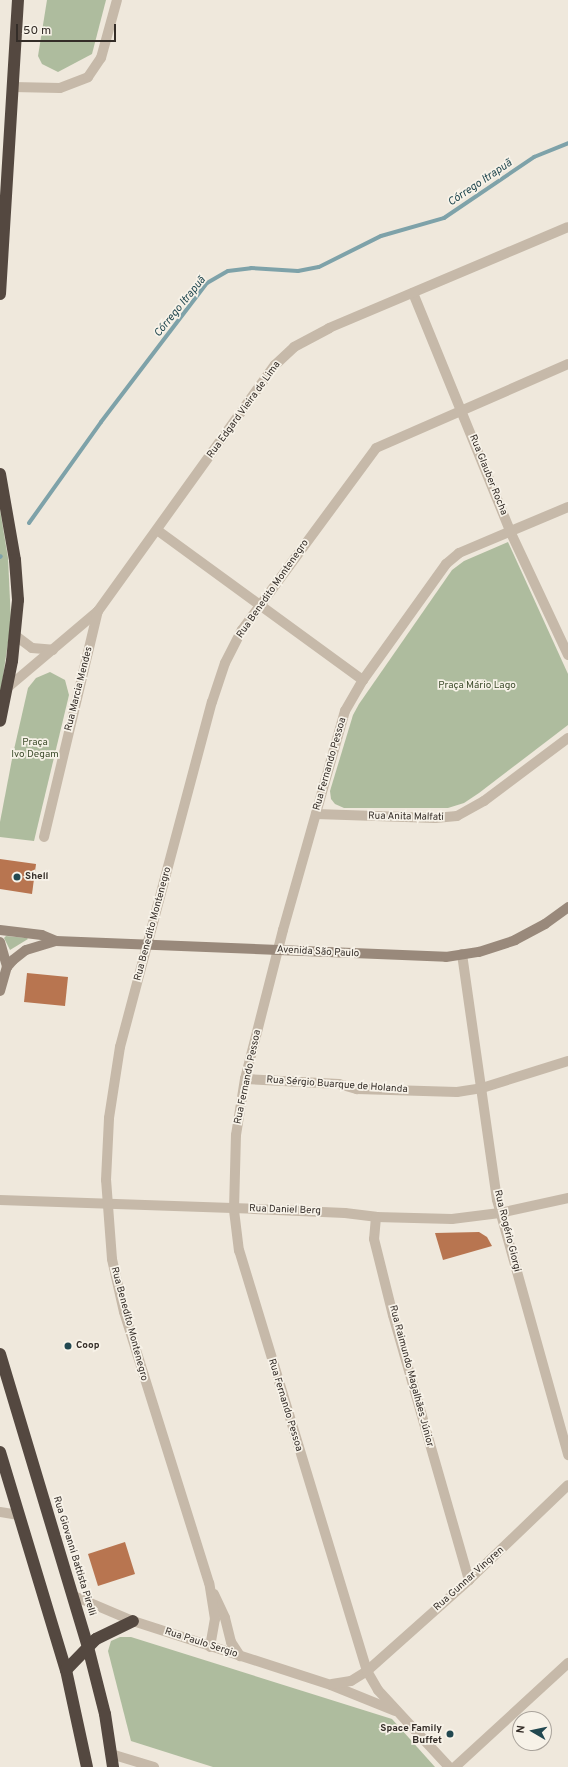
<!DOCTYPE html>
<html>
<head>
<meta charset="utf-8">
<style>
	body { margin:0 }
	#map { position:relative; width:568px; height:1767px; overflow:hidden; background:#efe8dc; font-family:Overpass,sans-serif }
	div>[style] { position:absolute }
	.green>* { inset:0; background:#aebc9e }
	.stream>* { height:4px; margin:-2px; padding:0 2px; transform-origin:2px; border-radius:2px; background:#7ea2a9 }
	.building>* { inset:0; background:#b87550 }
	.street>* { height:10px; margin:-5px; padding:0 5px; transform-origin:5px; border-radius:5px; background:#c6b9a9 }
	.secondary>* { height:10px; margin:-5px; padding:0 5px; transform-origin:5px; border-radius:5px; background:#99897b }
	.highway>* { height:12px; margin:-6px; padding:0 6px; transform-origin:6px; border-radius:6px; background:#544840 }
	.dots>* { width:11px; height:11px; translate:-50% -50%; box-sizing:border-box; border:2px solid #f7f2e8; border-radius:50% }
	span { translate:-50% -50%; white-space:nowrap; text-align:center; line-height:1.15; -webkit-text-stroke:3.5px #f7f2e8; paint-order:stroke }
	.street-label { font-size:10px; color:#342d28 }
	.park-label { font-size:10px; color:#404f2f }
	.poi-label { font-size:10px; color:#342d28; font-weight:700 }
	.left { translate:0 -50%; text-align:left }
	.right { translate:-100% -50%; text-align:right }
	.water-label { font-size:11px; color:#224850; font-style:italic }
	.north { position:absolute; left:512px; top:1711px; width:40px; height:40px; box-sizing:border-box; background:#f7f2e8; border:1px solid #a9a39b; border-radius:50%; rotate:279deg; font-size:11px; font-weight:700; line-height:16px; text-align:center; color:#342d28 }
	.north::after { content:''; display:block; margin:auto; width:14px; height:18px; background:#224850; clip-path:polygon(50% 0,100% 100%,50% 72%,0 100%) }
	.scale { position:absolute; left:16px; top:24px; width:100px; height:18px; box-sizing:border-box; border:2px solid #342d28; border-top:0; padding-left:5px; font-size:12px; line-height:14px; white-space:nowrap; color:#342d28; -webkit-text-stroke:3px #f7f2e8; paint-order:stroke }
</style>
</head>
<body>
<div id="map">
	<div class="green">
		<i style="clip-path:polygon(47px 0,106px 0,92px 54px,58px 72px,42px 64px,38px 56px)"></i>
		<i style="clip-path:polygon(0 510px,8px 558px,11px 622px,0 697px)"></i>
		<i style="clip-path:polygon(508px 542px,568px 674px,568px 725px,479px 793px,464px 803px,448px 808px,344px 808px,335px 804px,331px 799px,330px 791px,353px 715px,359px 704px,452px 570px,464px 561px)"></i>
		<i style="clip-path:polygon(50px 672px,65px 680px,69px 695px,34px 841px,0 837px,0 822px,13px 754px,28px 688px,36px 678px)"></i>
		<i style="clip-path:polygon(6px 936px,27px 938px,28px 939px,10px 950px,4px 938px)"></i>
		<i style="clip-path:polygon(120px 1637px,131px 1637px,392px 1719px,435px 1767px,213px 1767px,131px 1741px,108px 1651px,111px 1641px)"></i>
	</div>
	<div class="stream">
		<i style="left:29px;top:523px;width:124px;rotate:-54.5deg"></i>
		<i style="left:101px;top:422px;width:175px;rotate:-52.7deg"></i>
		<i style="left:207px;top:283px;width:24px;rotate:-30deg"></i>
		<i style="left:228px;top:271px;width:23px;rotate:-7deg"></i>
		<i style="left:251px;top:268px;width:47px;rotate:3.7deg"></i>
		<i style="left:298px;top:271px;width:21px;rotate:-11deg"></i>
		<i style="left:319px;top:267px;width:69px;rotate:-26.6deg"></i>
		<i style="left:381px;top:236px;width:66px;rotate:-15.9deg"></i>
		<i style="left:444px;top:218px;width:109px;rotate:-34.1deg"></i>
		<i style="left:534px;top:157px;width:37px;rotate:-22deg"></i>
		<i style="left:0;top:557px;width:1px;rotate:-45deg"></i>
	</div>
	<div class="building">
		<i style="clip-path:polygon(0 859px,36px 864px,32px 894px,0 889px)"></i>
		<i style="clip-path:polygon(27px 973px,68px 977px,65px 1006px,24px 1002px)"></i>
		<i style="clip-path:polygon(479px 1232px,487px 1237px,492px 1246px,443px 1260px,435px 1233px)"></i>
		<i style="clip-path:polygon(125px 1542px,135px 1574px,98px 1586px,88px 1554px)"></i>
	</div>
	<div class="street">
		<i style="left:13px;top:87px;width:47px;rotate:1.2deg"></i>
		<i style="left:60px;top:88px;width:30px;rotate:-21deg"></i>
		<i style="left:88px;top:77px;width:23px;rotate:-56deg"></i>
		<i style="left:101px;top:58px;width:60px;rotate:-74.6deg"></i>
		<i style="left:413px;top:293px;width:257px;rotate:67.8deg"></i>
		<i style="left:510px;top:531px;width:137px;rotate:64.9deg"></i>
		<i style="left:157px;top:530px;width:255px;rotate:36.1deg"></i>
		<i style="left:16px;top:636px;width:20px;rotate:37deg"></i>
		<i style="left:32px;top:648px;width:21px;rotate:5deg"></i>
		<i style="left:7px;top:688px;width:119px;rotate:-40.2deg"></i>
		<i style="left:98px;top:611px;width:303px;rotate:-54.3deg"></i>
		<i style="left:275px;top:365px;width:26px;rotate:-43deg"></i>
		<i style="left:294px;top:347px;width:40px;rotate:-28deg"></i>
		<i style="left:329px;top:328px;width:259px;rotate:-22.9deg"></i>
		<i style="left:316px;top:814px;width:119px;rotate:1.9deg"></i>
		<i style="left:435px;top:818px;width:22px;rotate:-5deg"></i>
		<i style="left:457px;top:816px;width:31px;rotate:-29deg"></i>
		<i style="left:484px;top:801px;width:105px;rotate:-36.9deg"></i>
		<i style="left:44px;top:837px;width:232px;rotate:-76.6deg"></i>
		<i style="left:462px;top:954px;width:248px;rotate:81.9deg"></i>
		<i style="left:497px;top:1200px;width:265px;rotate:74.4deg"></i>
		<i style="left:245px;top:1079px;width:94px;rotate:3deg"></i>
		<i style="left:339px;top:1084px;width:19px;rotate:16deg"></i>
		<i style="left:357px;top:1089px;width:100px;rotate:1.7deg"></i>
		<i style="left:457px;top:1092px;width:25px;rotate:-9deg"></i>
		<i style="left:482px;top:1088px;width:90px;rotate:-17.4deg"></i>
		<i style="left:0;top:1200px;width:254px;rotate:2deg"></i>
		<i style="left:254px;top:1209px;width:91px;rotate:2.5deg"></i>
		<i style="left:345px;top:1213px;width:31px;rotate:7deg"></i>
		<i style="left:376px;top:1217px;width:76px;rotate:1.5deg"></i>
		<i style="left:452px;top:1219px;width:48px;rotate:-7.1deg"></i>
		<i style="left:500px;top:1213px;width:70px;rotate:-12.4deg"></i>
		<i style="left:376px;top:1217px;width:22px;rotate:95deg"></i>
		<i style="left:374px;top:1239px;width:78px;rotate:76deg"></i>
		<i style="left:393px;top:1315px;width:276px;rotate:74deg"></i>
		<i style="left:0;top:1512px;width:19px;rotate:9deg"></i>
		<i style="left:214px;top:1594px;width:26px;rotate:65deg"></i>
		<i style="left:225px;top:1618px;width:25px;rotate:76deg"></i>
		<i style="left:231px;top:1642px;width:17px;rotate:57deg"></i>
		<i style="left:74px;top:1596px;width:64px;rotate:23deg"></i>
		<i style="left:133px;top:1621px;width:208px;rotate:17.9deg"></i>
		<i style="left:331px;top:1685px;width:69px;rotate:22.1deg"></i>
		<i style="left:210px;top:1647px;width:28px;rotate:-80deg"></i>
		<i style="left:215px;top:1619px;width:36px;rotate:-99deg"></i>
		<i style="left:209px;top:1583px;width:284px;rotate:-107.4deg"></i>
		<i style="left:124px;top:1312px;width:54px;rotate:-102.8deg"></i>
		<i style="left:112px;top:1259px;width:79px;rotate:-94.3deg"></i>
		<i style="left:106px;top:1180px;width:62px;rotate:-87.2deg"></i>
		<i style="left:109px;top:1118px;width:72px;rotate:-81.2deg"></i>
		<i style="left:120px;top:1047px;width:357px;rotate:-75.1deg"></i>
		<i style="left:212px;top:702px;width:41px;rotate:-71.6deg"></i>
		<i style="left:225px;top:663px;width:37px;rotate:-63deg"></i>
		<i style="left:242px;top:630px;width:226px;rotate:-53.6deg"></i>
		<i style="left:376px;top:448px;width:210px;rotate:-23.6deg"></i>
		<i style="left:332px;top:1684px;width:19px;rotate:-9deg"></i>
		<i style="left:351px;top:1681px;width:19px;rotate:-32deg"></i>
		<i style="left:367px;top:1671px;width:137px;rotate:-41.7deg"></i>
		<i style="left:469px;top:1580px;width:137px;rotate:-43.8deg"></i>
		<i style="left:111px;top:1754px;width:45px;rotate:16.8deg"></i>
		<i style="left:449px;top:1767px;width:105px;rotate:-132.7deg"></i>
		<i style="left:378px;top:1690px;width:22px;rotate:-120deg"></i>
		<i style="left:367px;top:1671px;width:439px;rotate:-106.9deg"></i>
		<i style="left:239px;top:1251px;width:41px;rotate:-97deg"></i>
		<i style="left:234px;top:1210px;width:75px;rotate:-88.5deg"></i>
		<i style="left:236px;top:1135px;width:57px;rotate:-80.9deg"></i>
		<i style="left:245px;top:1079px;width:154px;rotate:-75.7deg"></i>
		<i style="left:283px;top:930px;width:228px;rotate:-74.2deg"></i>
		<i style="left:345px;top:711px;width:36px;rotate:-60deg"></i>
		<i style="left:363px;top:680px;width:143px;rotate:-54.4deg"></i>
		<i style="left:446px;top:564px;width:17px;rotate:-40deg"></i>
		<i style="left:459px;top:553px;width:118px;rotate:-22.9deg"></i>
		<i style="left:455px;top:1767px;width:154px;rotate:-42.6deg"></i>
	</div>
	<div class="secondary">
		<i style="left:0;top:930px;width:42px;rotate:6.8deg"></i>
		<i style="left:42px;top:935px;width:15px;rotate:23deg"></i>
		<i style="left:0;top:942px;width:26px;rotate:74deg"></i>
		<i style="left:0;top:991px;width:25px;rotate:-74deg"></i>
		<i style="left:7px;top:967px;width:9px;rotate:-49deg"></i>
		<i style="left:13px;top:960px;width:16px;rotate:-38deg"></i>
		<i style="left:26px;top:950px;width:31px;rotate:-17deg"></i>
		<i style="left:56px;top:941px;width:390px;rotate:2.3deg"></i>
		<i style="left:446px;top:957px;width:33px;rotate:-9deg"></i>
		<i style="left:479px;top:952px;width:38px;rotate:-18deg"></i>
		<i style="left:515px;top:940px;width:34px;rotate:-28deg"></i>
		<i style="left:545px;top:924px;width:29px;rotate:-36deg"></i>
	</div>
	<div class="highway">
		<i style="left:0;top:294px;width:295px;rotate:-86.5deg"></i>
		<i style="left:0;top:474px;width:87px;rotate:80.1deg"></i>
		<i style="left:15px;top:560px;width:40px;rotate:85.7deg"></i>
		<i style="left:18px;top:600px;width:61px;rotate:95.6deg"></i>
		<i style="left:12px;top:661px;width:61px;rotate:101.3deg"></i>
		<i style="left:0;top:1354px;width:306px;rotate:73.3deg"></i>
		<i style="left:88px;top:1647px;width:69px;rotate:75.8deg"></i>
		<i style="left:105px;top:1714px;width:54px;rotate:81.4deg"></i>
		<i style="left:0;top:1452px;width:228px;rotate:73.2deg"></i>
		<i style="left:66px;top:1670px;width:99px;rotate:77.8deg"></i>
		<i style="left:66px;top:1670px;width:43px;rotate:-45.9deg"></i>
		<i style="left:96px;top:1639px;width:41px;rotate:-25.9deg"></i>
	</div>
	<div class="dots">
		<i style="left:17px;top:877px;background:#224850"></i>
		<i style="left:68px;top:1346px;background:#224850"></i>
		<i style="left:450px;top:1734px;background:#224850"></i>
	</div>
	<div class="street-label">
		<span style="left:244px;top:410px;rotate:-54deg">Rua Edgard Vieira de Lima</span>
		<span style="left:488px;top:475px;rotate:68deg">Rua Glauber Rocha</span>
		<span style="left:273px;top:589px;rotate:-55deg">Rua Benedito Montenegro</span>
		<span style="left:79px;top:689px;rotate:-76deg">Rua Marcia Mendes</span>
		<span style="left:330px;top:764px;rotate:-74deg">Rua Fernando Pessoa</span>
		<span style="left:406px;top:817px;rotate:1deg">Rua Anita Malfati</span>
		<span style="left:153px;top:924px;rotate:-75deg">Rua Benedito Montenegro</span>
		<span style="left:318px;top:952px;rotate:3deg">Avenida São Paulo</span>
		<span style="left:248px;top:1077px;rotate:-78deg">Rua Fernando Pessoa</span>
		<span style="left:337px;top:1085px;rotate:4deg">Rua Sérgio Buarque de Holanda</span>
		<span style="left:285px;top:1210px;rotate:2deg">Rua Daniel Berg</span>
		<span style="left:507px;top:1231px;rotate:76deg">Rua Rogério Giorgi</span>
		<span style="left:129px;top:1324px;rotate:75deg">Rua Benedito Montenegro</span>
		<span style="left:411px;top:1376px;rotate:75deg">Rua Raimundo Magalhães Júnior</span>
		<span style="left:285px;top:1405px;rotate:73deg">Rua Fernando Pessoa</span>
		<span style="left:74px;top:1556px;rotate:73deg">Rua Giovanni Battista Pirelli</span>
		<span style="left:469px;top:1579px;rotate:-42deg">Rua Gunnar Vingren</span>
		<span style="left:201px;top:1643px;rotate:18deg">Rua Paulo Sergio</span>
	</div>
	<div class="park-label">
		<span style="left:477px;top:686px">Praça Mário Lago</span>
		<span style="left:35px;top:748px">Praça<br>Ivo Degam</span>
	</div>
	<div class="poi-label">
		<span class="left" style="left:25px;top:877px">Shell</span>
		<span class="left" style="left:76px;top:1346px">Coop</span>
		<span class="right" style="left:442px;top:1734px">Space Family<br>Buffet</span>
	</div>
	<div class="water-label">
		<span style="left:480px;top:183px;rotate:-34deg">Córrego Itrapuã</span>
		<span style="left:180px;top:307px;rotate:-51deg">Córrego Itrapuã</span>
	</div>
	<div class="north">N</div>
	<div class="scale">50 m</div>
</div>
</body>
</html>
